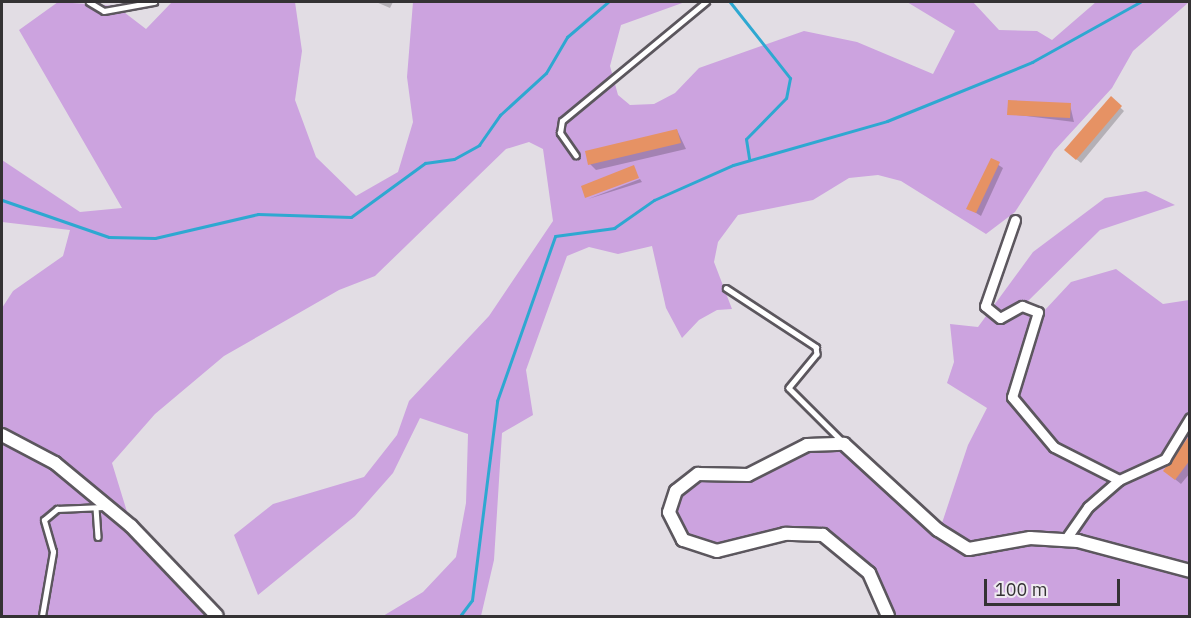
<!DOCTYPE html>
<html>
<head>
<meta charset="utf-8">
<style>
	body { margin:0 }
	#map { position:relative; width:1191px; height:618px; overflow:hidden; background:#e2dde4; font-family:"IBM Plex Sans",sans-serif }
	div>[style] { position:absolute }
	.green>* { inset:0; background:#cca3df }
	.shadow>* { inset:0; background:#0003 }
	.stream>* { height:3px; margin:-1.5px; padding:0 1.5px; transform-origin:1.5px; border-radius:1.5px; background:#2ea8d1 }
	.building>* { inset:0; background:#e69264 }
	.roads { filter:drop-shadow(2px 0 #5c575e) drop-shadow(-2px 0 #5c575e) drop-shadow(0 2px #5c575e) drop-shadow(0 -2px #5c575e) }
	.service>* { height:4.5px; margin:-2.25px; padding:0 2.25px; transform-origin:2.25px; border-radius:2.25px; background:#fff }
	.minor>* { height:9px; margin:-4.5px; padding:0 4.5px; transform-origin:4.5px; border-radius:4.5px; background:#fff }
	.tertiary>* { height:12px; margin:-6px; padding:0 6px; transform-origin:6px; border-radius:6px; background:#fff }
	span { translate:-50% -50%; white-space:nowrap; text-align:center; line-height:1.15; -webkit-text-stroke:4.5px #efeaf1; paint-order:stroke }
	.frame { position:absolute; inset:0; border:3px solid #343234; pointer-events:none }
	.scale { position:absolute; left:984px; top:579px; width:136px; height:27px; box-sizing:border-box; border:3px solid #343234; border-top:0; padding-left:8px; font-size:18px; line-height:21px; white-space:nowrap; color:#343234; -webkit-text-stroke:4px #efeaf1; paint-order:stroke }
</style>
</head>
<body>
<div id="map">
	<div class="green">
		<i style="clip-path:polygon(58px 2px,116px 6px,146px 29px,172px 2px,295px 2px,302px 51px,295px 100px,316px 157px,356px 196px,398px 172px,413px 122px,407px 77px,413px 2px,685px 2px,621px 25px,610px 66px,618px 95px,630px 105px,654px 104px,675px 93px,699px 68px,804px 31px,857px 42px,933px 74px,955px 31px,907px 2px,973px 2px,999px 30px,1037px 31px,1052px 40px,1096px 2px,1189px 2px,1133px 51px,1112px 88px,1054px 151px,1015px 212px,986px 234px,901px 181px,878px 175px,849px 178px,813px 200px,738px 215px,718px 242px,714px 262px,732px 309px,717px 310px,699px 320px,682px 338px,666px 308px,652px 246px,618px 254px,589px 247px,567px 256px,526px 370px,533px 415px,502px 433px,494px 560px,481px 616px,383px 616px,423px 592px,456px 557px,466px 503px,468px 434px,420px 418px,393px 473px,355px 516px,258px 595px,234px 535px,273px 504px,364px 477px,397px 435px,409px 401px,489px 316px,553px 221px,543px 149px,529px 142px,506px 149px,375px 276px,339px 290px,224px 356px,155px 414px,112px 463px,132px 528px,217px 616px,2px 616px,2px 308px,13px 291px,63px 256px,70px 230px,2px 222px,2px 160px,80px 212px,122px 208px,19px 30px)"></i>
		<i style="clip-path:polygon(1146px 191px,1175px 205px,1100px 230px,1026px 303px,1044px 311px,1071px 282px,1116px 269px,1163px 304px,1189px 300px,1189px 616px,889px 616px,880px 589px,824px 538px,786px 537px,737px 551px,684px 542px,672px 503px,692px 479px,736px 477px,799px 451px,845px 447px,939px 532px,968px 445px,987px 408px,947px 383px,954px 362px,950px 324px,978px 327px,1033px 252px,1105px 198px)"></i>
	</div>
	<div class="shadow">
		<i style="clip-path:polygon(376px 2px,393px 2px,390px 8px)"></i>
		<i style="clip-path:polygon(1111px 99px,1124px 111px,1081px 163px,1070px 154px)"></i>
		<i style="clip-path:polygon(1070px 105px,1074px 122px,1009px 114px)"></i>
		<i style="clip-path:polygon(677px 130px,686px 149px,596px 170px,590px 164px)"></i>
		<i style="clip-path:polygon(991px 160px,1003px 168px,981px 216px,968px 208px)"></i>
		<i style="clip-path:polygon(640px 179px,642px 182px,588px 199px)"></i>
		<i style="clip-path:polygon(1190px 437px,1190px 473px,1181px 484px,1165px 471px)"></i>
	</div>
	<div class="stream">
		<i style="left:730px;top:2px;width:97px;rotate:51.7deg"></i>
		<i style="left:790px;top:78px;width:20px;rotate:101deg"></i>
		<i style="left:786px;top:98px;width:57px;rotate:134.3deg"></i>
		<i style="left:746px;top:139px;width:20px;rotate:81deg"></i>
		<i style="left:2px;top:200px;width:113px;rotate:19.1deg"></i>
		<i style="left:109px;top:237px;width:46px;rotate:1.2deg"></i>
		<i style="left:155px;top:238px;width:106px;rotate:-13.1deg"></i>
		<i style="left:258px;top:214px;width:93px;rotate:1.8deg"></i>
		<i style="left:351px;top:217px;width:92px;rotate:-36.1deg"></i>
		<i style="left:425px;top:163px;width:29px;rotate:-8deg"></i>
		<i style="left:454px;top:159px;width:29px;rotate:-29deg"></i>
		<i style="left:479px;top:145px;width:37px;rotate:-55deg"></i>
		<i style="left:500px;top:115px;width:62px;rotate:-42.4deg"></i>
		<i style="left:546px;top:73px;width:42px;rotate:-59.7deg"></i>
		<i style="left:567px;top:37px;width:54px;rotate:-40.5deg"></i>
		<i style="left:460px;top:616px;width:20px;rotate:-53deg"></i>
		<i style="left:472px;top:600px;width:201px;rotate:-82.8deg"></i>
		<i style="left:497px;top:401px;width:175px;rotate:-70.6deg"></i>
		<i style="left:555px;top:236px;width:60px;rotate:-7.7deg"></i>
		<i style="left:614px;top:228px;width:49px;rotate:-35deg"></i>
		<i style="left:654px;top:200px;width:86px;rotate:-23.9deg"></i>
		<i style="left:733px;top:165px;width:160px;rotate:-15.9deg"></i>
		<i style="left:887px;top:121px;width:157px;rotate:-22.1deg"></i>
		<i style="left:1032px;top:62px;width:124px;rotate:-29.1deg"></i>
	</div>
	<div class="building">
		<i style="clip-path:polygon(1111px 96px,1122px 106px,1076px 160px,1064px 150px)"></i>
		<i style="clip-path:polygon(1008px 100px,1071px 103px,1070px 118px,1007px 115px)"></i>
		<i style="clip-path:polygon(677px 129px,681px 143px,588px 165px,585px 151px)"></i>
		<i style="clip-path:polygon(991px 158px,1000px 162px,976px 213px,966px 209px)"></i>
		<i style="clip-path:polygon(634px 165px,639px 178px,585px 198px,581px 186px)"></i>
		<i style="clip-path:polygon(1190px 435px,1190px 460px,1175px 480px,1163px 471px)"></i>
	</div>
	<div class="roads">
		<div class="service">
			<i style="left:89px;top:2px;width:17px;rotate:31deg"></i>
			<i style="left:104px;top:11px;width:51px;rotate:-10.2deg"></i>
			<i style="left:576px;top:156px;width:28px;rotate:-125deg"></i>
			<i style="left:560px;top:133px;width:12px;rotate:-81deg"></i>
			<i style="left:562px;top:121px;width:187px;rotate:-39.6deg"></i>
			<i style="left:726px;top:288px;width:108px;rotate:33.2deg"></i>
			<i style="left:816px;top:347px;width:7px;rotate:82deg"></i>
			<i style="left:817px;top:354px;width:44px;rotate:129.5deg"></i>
			<i style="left:789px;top:388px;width:76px;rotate:45deg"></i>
			<i style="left:96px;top:508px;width:29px;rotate:86deg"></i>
			<i style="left:42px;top:616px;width:65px;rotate:-80.2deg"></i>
			<i style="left:53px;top:552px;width:33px;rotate:-106deg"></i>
			<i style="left:44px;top:520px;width:17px;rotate:-40deg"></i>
			<i style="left:57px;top:509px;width:46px;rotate:-2.5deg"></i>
		</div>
		<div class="minor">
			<i style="left:1015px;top:220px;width:91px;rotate:109.2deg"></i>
			<i style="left:985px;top:306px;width:19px;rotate:39deg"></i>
			<i style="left:1000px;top:318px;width:25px;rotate:-29deg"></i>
			<i style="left:1022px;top:306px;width:17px;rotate:21deg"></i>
			<i style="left:1038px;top:312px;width:89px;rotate:107deg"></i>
			<i style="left:1012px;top:397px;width:65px;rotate:50deg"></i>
			<i style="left:1054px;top:447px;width:73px;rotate:26.9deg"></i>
			<i style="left:1119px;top:480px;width:41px;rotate:138.9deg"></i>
			<i style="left:1088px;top:507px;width:40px;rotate:124.9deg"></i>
			<i style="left:1119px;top:480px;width:51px;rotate:-24.5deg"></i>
			<i style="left:1165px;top:459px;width:48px;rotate:-58.6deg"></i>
		</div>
		<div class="tertiary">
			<i style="left:2px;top:435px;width:60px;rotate:27.8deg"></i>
			<i style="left:55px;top:463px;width:99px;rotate:39.7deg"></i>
			<i style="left:131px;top:526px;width:124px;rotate:46.3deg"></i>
			<i style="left:888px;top:616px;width:47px;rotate:-113.8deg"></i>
			<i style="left:869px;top:573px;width:60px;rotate:-140.4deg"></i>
			<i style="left:823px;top:535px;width:38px;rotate:-178deg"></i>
			<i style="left:785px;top:534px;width:70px;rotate:166deg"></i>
			<i style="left:717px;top:551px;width:36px;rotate:-162deg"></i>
			<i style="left:683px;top:540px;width:31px;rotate:-117deg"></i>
			<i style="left:669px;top:512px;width:22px;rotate:-72deg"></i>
			<i style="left:676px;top:491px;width:28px;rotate:-38deg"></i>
			<i style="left:698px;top:474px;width:50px;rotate:1.1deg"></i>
			<i style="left:748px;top:475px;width:66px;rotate:-27deg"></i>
			<i style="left:807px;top:445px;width:37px;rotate:-2deg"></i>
			<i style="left:844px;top:444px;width:127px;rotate:42.5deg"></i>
			<i style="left:938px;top:530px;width:36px;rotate:32deg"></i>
			<i style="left:969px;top:549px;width:62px;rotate:-10.2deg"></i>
			<i style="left:1030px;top:538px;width:48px;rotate:3.6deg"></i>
			<i style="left:1078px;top:541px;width:116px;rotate:15deg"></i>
		</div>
	</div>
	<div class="frame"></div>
	<div class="scale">100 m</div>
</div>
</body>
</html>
